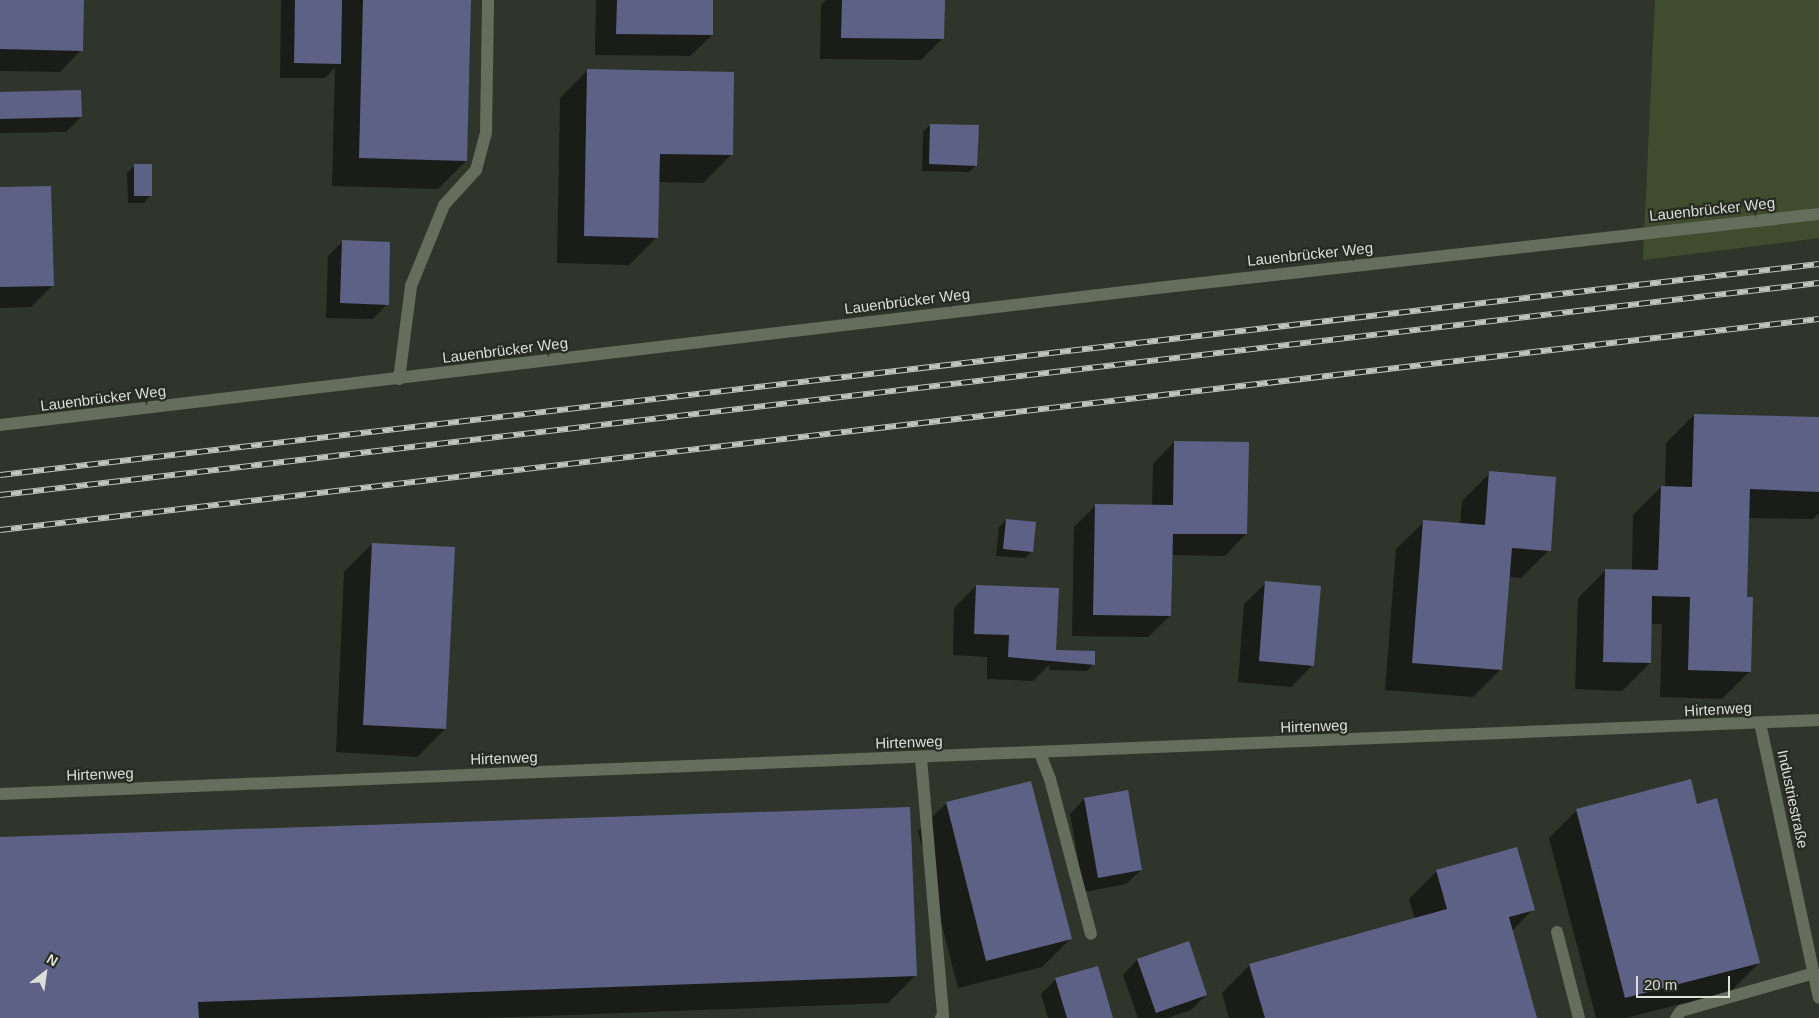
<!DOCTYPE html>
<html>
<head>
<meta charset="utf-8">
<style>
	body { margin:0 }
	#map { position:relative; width:1819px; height:1018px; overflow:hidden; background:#30352b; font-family:Arial,sans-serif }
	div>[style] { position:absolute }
	.green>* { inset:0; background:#3f4d2e }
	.shadow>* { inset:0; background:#0007 }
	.building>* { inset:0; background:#5e6186 }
	.service>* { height:12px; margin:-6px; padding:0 6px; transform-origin:6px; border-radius:6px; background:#656d5d }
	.minor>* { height:12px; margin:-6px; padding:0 6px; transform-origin:6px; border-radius:6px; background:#656d5d }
	.rail>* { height:5.5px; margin-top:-2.75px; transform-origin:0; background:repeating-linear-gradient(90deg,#272b21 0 11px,#bfc4bc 0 22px); box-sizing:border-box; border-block:1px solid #bfc4bc }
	span { translate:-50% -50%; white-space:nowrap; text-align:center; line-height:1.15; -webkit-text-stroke:4.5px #272b21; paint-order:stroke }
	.street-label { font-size:15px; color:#dbdfd8 }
	.north { position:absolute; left:20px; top:948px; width:50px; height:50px; -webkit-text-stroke:4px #272b21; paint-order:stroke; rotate:30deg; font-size:14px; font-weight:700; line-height:20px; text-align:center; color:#dbdfd8 }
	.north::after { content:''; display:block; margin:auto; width:18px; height:22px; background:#dbdfd8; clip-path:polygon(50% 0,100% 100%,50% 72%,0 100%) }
	.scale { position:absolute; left:1636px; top:976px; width:94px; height:22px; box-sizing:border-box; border:2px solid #dbdfd8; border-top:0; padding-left:6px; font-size:15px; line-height:18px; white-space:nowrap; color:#dbdfd8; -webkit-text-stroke:4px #272b21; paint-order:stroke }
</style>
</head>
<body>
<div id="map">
	<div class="green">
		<i style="clip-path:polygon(1655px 0,1819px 0,1819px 238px,1643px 260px)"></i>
	</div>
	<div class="shadow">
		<i style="clip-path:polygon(0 0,82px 0,81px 50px,60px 72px,0 71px)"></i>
		<i style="clip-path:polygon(281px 0,470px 0,466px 161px,438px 189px,332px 186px,335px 68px,325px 78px,280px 78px)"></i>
		<i style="clip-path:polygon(596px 0,712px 0,712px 35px,690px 56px,595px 55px)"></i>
		<i style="clip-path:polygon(826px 0,944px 0,943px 38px,921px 60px,820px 59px,821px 5px)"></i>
		<i style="clip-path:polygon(588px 70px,731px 155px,703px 183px,658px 182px,657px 237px,629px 265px,557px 263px,560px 98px)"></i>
		<i style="clip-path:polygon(0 94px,81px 117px,66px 132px,0 133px)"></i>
		<i style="clip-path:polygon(930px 125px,976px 165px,969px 172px,922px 171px,923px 132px)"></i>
		<i style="clip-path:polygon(134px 166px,151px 195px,144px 203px,128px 203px,127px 173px)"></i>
		<i style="clip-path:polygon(0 189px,52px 286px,31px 307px,0 308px)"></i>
		<i style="clip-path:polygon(342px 242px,387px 304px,373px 319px,326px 318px,328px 256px)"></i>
		<i style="clip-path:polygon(1694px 415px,1819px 419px,1819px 513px,1813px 519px,1748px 518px,1746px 599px,1750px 671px,1722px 699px,1660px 697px,1662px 624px,1650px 624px,1650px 663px,1622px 691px,1575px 689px,1578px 598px,1606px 570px,1632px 570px,1633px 515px,1661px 487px,1665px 487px,1666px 443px)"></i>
		<i style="clip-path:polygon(1174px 442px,1246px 534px,1225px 556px,1171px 555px,1170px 616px,1148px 637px,1072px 636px,1074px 527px,1096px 505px,1152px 506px,1153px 464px)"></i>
		<i style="clip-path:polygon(1490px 473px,1549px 550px,1521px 578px,1508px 577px,1501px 669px,1473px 697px,1385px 690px,1396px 549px,1424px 522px,1460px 524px,1462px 501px)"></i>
		<i style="clip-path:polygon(1006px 520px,1032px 551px,1025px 558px,996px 556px,999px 527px)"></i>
		<i style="clip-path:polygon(372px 544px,445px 729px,417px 757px,336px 752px,344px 572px)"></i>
		<i style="clip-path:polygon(1266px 583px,1313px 665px,1291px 687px,1238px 682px,1244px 604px)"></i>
		<i style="clip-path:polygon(976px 586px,1055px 651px,1094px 664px,1087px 671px,1049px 670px,1050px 664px,1033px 681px,987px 679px,987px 657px,953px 655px,954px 608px)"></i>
		<i style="clip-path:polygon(1031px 782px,1070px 939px,1042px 967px,958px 988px,918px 831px,946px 804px)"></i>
		<i style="clip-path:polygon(1084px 799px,1141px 870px,1126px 884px,1084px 892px,1070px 814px)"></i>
		<i style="clip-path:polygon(1696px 805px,1759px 963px,1731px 991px,1626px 1018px,1596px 1018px,1549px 838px,1577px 810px)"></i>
		<i style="clip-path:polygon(0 838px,916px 975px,888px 1003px,486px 1018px,0 1018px)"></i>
		<i style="clip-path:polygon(1437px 871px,1533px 909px,1512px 931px,1536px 1018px,1229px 1018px,1222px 993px,1250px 965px,1415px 919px,1409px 899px)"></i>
		<i style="clip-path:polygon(1137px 960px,1206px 995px,1191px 1010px,1167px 1018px,1138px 1018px,1123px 975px)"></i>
		<i style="clip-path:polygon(1056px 979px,1112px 1018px,1048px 1018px,1041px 994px)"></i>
	</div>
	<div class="building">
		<i style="clip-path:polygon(0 0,84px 0,83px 51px,0 49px)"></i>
		<i style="clip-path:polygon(295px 0,342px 0,341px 64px,294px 63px)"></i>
		<i style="clip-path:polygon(363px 0,471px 0,467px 161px,359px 158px)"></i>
		<i style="clip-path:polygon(617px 0,713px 0,713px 35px,616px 34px)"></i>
		<i style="clip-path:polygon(842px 0,945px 0,944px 39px,841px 38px)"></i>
		<i style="clip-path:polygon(587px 69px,734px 72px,733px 155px,660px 154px,658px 238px,584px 236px)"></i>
		<i style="clip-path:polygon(81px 90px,82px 117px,0 119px,0 92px)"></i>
		<i style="clip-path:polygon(930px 124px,979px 125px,977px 166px,929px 164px)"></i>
		<i style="clip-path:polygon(134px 164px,152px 164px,152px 196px,134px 196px)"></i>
		<i style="clip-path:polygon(51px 186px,54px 286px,0 287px,0 187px)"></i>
		<i style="clip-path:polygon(342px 240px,390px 242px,389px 305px,340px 303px)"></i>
		<i style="clip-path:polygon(1694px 414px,1819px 417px,1819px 492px,1750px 489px,1747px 597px,1753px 597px,1751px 672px,1688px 670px,1690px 597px,1652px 596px,1651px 663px,1603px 662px,1605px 569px,1658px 570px,1661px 486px,1692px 487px)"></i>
		<i style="clip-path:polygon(1174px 441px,1249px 442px,1247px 534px,1173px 534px,1171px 616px,1093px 615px,1095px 504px,1173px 505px)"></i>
		<i style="clip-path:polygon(1489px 471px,1556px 477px,1551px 551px,1512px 548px,1502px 670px,1412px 663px,1423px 520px,1485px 525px)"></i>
		<i style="clip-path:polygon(1006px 519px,1036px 522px,1033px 552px,1003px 549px)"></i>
		<i style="clip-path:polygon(372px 543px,455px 547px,446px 729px,363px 725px)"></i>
		<i style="clip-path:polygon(1265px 581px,1321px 586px,1314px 666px,1259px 661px)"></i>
		<i style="clip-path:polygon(976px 585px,1059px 588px,1056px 650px,1095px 651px,1095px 665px,1008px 657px,1009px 635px,974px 634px)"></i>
		<i style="clip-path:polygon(1691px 779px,1697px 804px,1717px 798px,1760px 963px,1625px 998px,1576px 809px)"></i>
		<i style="clip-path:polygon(1031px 781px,1072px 939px,986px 961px,946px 802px)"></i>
		<i style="clip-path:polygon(1128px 790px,1142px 870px,1098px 878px,1084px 798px)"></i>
		<i style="clip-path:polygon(910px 807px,917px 976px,198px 1002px,199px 1018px,0 1018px,0 837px)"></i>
		<i style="clip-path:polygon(1517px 847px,1535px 910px,1509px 917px,1537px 1018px,1265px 1018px,1249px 964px,1447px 909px,1436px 870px)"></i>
		<i style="clip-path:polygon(1189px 941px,1207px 995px,1156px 1013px,1137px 959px)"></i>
		<i style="clip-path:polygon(1098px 966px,1113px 1018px,1067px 1018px,1055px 978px)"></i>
	</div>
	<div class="service">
		<i style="left:399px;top:379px;width:94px;rotate:-82.6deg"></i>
		<i style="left:411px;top:286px;width:87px;rotate:-67.8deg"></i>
		<i style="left:444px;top:205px;width:47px;rotate:-47.6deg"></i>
		<i style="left:476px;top:170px;width:39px;rotate:-75deg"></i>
		<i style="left:486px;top:132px;width:132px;rotate:-89.1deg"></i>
		<i style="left:1040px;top:753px;width:28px;rotate:69deg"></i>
		<i style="left:1050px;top:779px;width:160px;rotate:75.2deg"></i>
		<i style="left:921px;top:758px;width:259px;rotate:85.1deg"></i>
		<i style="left:943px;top:1016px;width:3px;rotate:135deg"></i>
		<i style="left:1557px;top:932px;width:89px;rotate:75.7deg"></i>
		<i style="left:1676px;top:1018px;width:9px;rotate:-54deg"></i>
		<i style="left:1681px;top:1011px;width:138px;rotate:-15.9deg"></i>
	</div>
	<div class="minor">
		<i style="left:0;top:425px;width:1174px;rotate:-6.75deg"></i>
		<i style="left:1166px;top:287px;width:657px;rotate:-6.38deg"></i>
		<i style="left:1760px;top:723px;width:281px;rotate:77.9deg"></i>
		<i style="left:0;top:794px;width:1821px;rotate:-2.33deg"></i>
	</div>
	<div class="rail">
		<i style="left:0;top:475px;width:1831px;rotate:-6.62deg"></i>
		<i style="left:0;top:495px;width:1831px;rotate:-6.65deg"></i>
		<i style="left:0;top:530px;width:1831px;rotate:-6.62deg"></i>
	</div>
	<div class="street-label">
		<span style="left:1712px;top:209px;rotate:-6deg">Lauenbrücker Weg</span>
		<span style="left:1310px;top:254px;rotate:-6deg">Lauenbrücker Weg</span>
		<span style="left:907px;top:301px;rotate:-7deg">Lauenbrücker Weg</span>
		<span style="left:505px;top:350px;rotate:-7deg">Lauenbrücker Weg</span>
		<span style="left:103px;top:398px;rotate:-7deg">Lauenbrücker Weg</span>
		<span style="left:1718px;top:709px;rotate:-3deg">Hirtenweg</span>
		<span style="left:1314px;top:726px;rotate:-2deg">Hirtenweg</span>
		<span style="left:909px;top:742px;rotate:-2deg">Hirtenweg</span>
		<span style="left:504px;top:758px;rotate:-2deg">Hirtenweg</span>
		<span style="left:100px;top:774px;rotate:-2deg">Hirtenweg</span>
		<span style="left:1793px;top:799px;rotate:78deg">Industriestraße</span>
	</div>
	<div class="north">N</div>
	<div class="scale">20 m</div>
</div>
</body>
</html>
